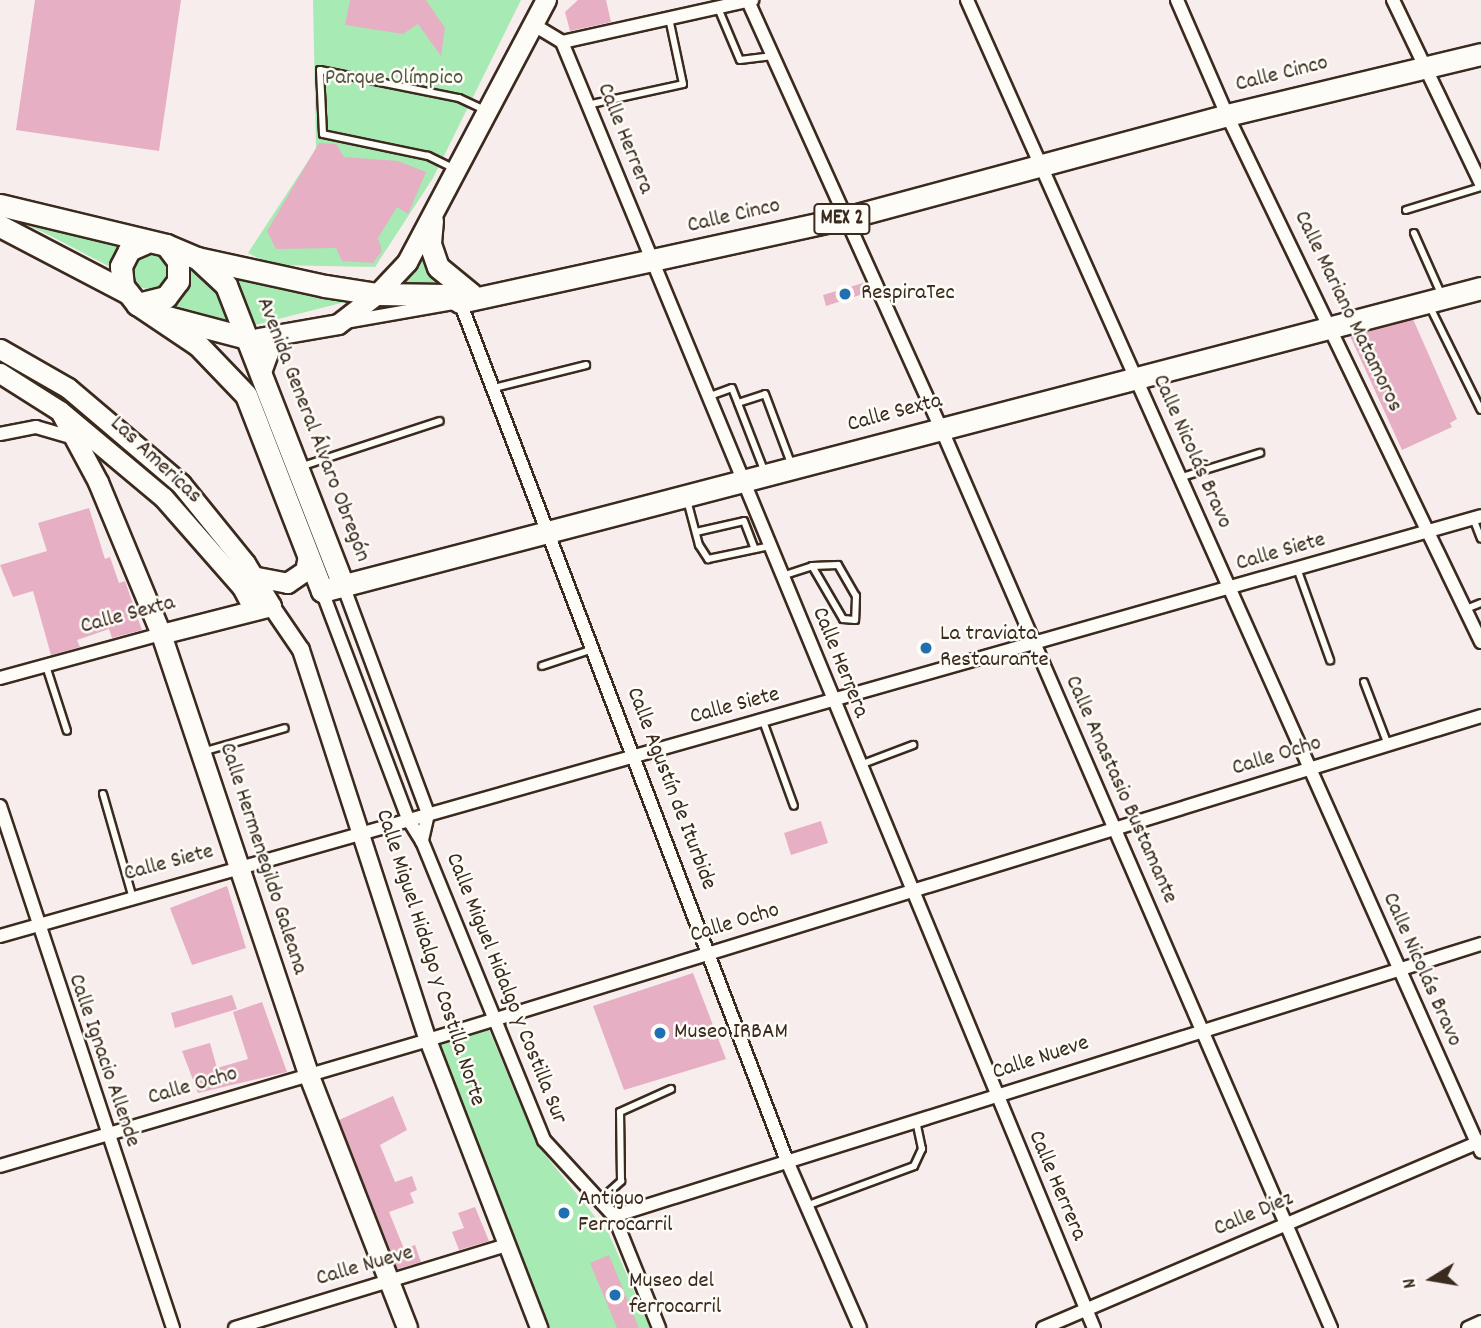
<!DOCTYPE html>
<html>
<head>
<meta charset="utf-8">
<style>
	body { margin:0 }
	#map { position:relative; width:1481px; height:1328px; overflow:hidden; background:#f8eded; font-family:Dekko,sans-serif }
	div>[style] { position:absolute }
	.green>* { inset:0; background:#a8eab4 }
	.round { border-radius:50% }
	.building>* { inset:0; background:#e6afc4 }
	.roads { filter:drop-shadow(2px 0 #3b2a1e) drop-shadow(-2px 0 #3b2a1e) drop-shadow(0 2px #3b2a1e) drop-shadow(0 -2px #3b2a1e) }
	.service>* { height:6px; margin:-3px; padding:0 3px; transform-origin:3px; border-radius:3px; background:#fdfcf7 }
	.minor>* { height:12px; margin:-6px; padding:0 6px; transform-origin:6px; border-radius:6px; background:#fdfcf7 }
	.tertiary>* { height:16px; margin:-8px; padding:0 8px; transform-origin:8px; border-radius:8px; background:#fdfcf7 }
	.secondary>* { height:19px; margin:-9.5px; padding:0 9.5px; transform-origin:9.5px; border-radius:9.5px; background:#fdfcf7 }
	.primary>* { height:21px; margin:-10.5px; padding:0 10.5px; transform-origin:10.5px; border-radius:10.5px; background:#fdfcf7 }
	.dots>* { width:19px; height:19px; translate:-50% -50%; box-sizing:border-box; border:4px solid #fdfcf7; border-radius:50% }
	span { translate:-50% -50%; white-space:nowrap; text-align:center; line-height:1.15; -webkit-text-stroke:5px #fdfcf7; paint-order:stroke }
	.shield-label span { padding:2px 5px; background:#fdfcf7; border:2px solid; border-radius:5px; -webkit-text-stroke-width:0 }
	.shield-label { font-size:21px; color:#3b2a1e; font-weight:700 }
	.street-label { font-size:23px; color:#3b2a1e }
	.park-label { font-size:23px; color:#565a44 }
	.poi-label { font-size:23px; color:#3b2a1e }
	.left { translate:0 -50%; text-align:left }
	.north { position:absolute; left:1397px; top:1244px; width:70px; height:70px; -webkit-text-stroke:5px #fdfcf7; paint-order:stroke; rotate:259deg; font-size:19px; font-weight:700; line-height:28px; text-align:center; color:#3b2a1e }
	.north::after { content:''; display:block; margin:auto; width:24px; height:32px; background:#3b2a1e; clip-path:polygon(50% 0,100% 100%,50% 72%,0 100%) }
</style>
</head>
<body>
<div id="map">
	<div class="green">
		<i style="clip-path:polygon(313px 0,521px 0,433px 178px,375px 267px,272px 265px,248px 253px,316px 149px)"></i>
		<i style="clip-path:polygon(0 213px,120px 243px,112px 268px,45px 233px)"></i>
		<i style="clip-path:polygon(424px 251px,444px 290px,389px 289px)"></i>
		<i class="round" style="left:130px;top:251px;width:38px;height:38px"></i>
		<i style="clip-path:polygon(185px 264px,214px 286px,231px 325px,168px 303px)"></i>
		<i style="clip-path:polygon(224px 273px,345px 302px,251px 326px)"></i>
		<i style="clip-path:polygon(489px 1030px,538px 1146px,609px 1234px,650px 1328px,543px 1328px,430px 1041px)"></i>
	</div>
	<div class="building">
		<i style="clip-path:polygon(35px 0,181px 0,159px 151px,16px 130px)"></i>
		<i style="clip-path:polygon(350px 0,426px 0,445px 28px,441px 56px,418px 24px,403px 34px,345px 25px)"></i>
		<i style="clip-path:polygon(578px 0,606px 0,611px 22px,570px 31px,565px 12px)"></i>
		<i style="clip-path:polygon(319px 143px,336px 144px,344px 157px,398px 161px,426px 172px,408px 214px,397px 207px,378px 238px,382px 251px,373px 263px,342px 261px,336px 248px,276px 249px,267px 231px)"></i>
		<i style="clip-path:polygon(863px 283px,866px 293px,826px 306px,823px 295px)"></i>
		<i style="clip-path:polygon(1413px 319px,1457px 419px,1450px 423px,1452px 427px,1402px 450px,1350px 336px)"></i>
		<i style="clip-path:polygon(89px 508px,105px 559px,110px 557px,119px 583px,125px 581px,142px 630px,112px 638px,109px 629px,77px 640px,80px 647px,51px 655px,33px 591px,13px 597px,0 565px,47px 551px,38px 523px)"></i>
		<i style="clip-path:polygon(821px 821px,828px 843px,791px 855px,784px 833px)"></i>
		<i style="clip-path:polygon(227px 886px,246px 948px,192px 965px,170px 908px)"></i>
		<i style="clip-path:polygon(693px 973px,726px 1059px,624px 1090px,593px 1006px)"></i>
		<i style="clip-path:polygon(232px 995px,237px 1009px,175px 1028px,171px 1013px)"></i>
		<i style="clip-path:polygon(262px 1002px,287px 1072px,198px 1093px,182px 1051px,210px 1043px,217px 1068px,248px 1059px,233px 1012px)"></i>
		<i style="clip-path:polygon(393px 1096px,407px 1130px,380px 1145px,395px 1182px,412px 1176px,417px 1190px,410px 1193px,414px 1203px,389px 1212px,404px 1249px,415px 1245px,421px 1262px,397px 1269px,339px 1120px)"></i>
		<i style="clip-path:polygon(475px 1207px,489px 1241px,459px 1250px,452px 1232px,464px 1228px,458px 1213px)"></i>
		<i style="clip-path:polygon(609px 1255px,639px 1328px,617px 1328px,590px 1263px)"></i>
	</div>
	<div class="roads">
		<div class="service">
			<i style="left:718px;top:8px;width:56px;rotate:67.1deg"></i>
			<i style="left:740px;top:60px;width:33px;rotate:-7deg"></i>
			<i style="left:587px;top:105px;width:98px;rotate:-12.3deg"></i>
			<i style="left:683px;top:84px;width:67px;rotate:-102deg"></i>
			<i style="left:453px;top:168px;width:28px;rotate:-154deg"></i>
			<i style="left:428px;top:156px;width:107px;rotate:-168.2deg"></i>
			<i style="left:323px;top:134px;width:64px;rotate:-92.7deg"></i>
			<i style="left:320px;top:70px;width:142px;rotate:11.4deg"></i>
			<i style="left:459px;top:98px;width:29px;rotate:25deg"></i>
			<i style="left:1406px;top:210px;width:78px;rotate:-17deg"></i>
			<i style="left:1414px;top:233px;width:69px;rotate:66deg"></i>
			<i style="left:1429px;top:305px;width:117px;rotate:63.7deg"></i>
			<i style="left:494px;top:388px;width:95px;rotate:-14deg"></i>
			<i style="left:710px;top:396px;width:23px;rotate:-20deg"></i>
			<i style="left:732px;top:388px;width:88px;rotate:68.7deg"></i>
			<i style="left:738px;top:403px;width:28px;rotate:-18deg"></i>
			<i style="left:765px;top:394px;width:77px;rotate:69.4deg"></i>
			<i style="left:300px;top:467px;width:147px;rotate:-18.2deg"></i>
			<i style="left:1179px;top:478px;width:85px;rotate:-17.2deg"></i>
			<i style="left:687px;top:500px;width:47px;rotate:75.1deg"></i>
			<i style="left:699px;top:545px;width:17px;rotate:57deg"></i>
			<i style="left:708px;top:559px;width:63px;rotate:-11.8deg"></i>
			<i style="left:1473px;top:518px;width:22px;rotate:69deg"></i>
			<i style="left:696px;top:532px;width:49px;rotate:-12.9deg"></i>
			<i style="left:744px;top:521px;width:30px;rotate:69deg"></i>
			<i style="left:1298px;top:571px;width:95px;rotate:70.2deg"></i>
			<i style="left:782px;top:576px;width:32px;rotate:-18deg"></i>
			<i style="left:812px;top:566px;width:26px;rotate:-2deg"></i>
			<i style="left:838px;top:565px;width:36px;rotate:60deg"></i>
			<i style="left:856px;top:596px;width:24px;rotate:92deg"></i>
			<i style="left:855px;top:620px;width:12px;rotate:-175deg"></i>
			<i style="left:843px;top:619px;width:61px;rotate:-120.3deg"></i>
			<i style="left:1466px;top:609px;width:16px;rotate:-22deg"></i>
			<i style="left:46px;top:666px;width:68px;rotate:72.1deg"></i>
			<i style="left:542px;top:666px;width:54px;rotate:-18.4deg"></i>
			<i style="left:1364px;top:682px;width:67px;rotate:69.1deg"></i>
			<i style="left:763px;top:721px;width:90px;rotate:70deg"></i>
			<i style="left:202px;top:752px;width:86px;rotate:-16.1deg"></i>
			<i style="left:860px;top:765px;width:57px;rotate:-20.7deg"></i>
			<i style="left:103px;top:794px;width:105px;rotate:74deg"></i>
			<i style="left:599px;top:1201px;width:30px;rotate:-42deg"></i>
			<i style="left:621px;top:1181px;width:69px;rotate:-90.8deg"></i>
			<i style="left:620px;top:1112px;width:56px;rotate:-24.3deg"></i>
			<i style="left:806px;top:1206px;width:115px;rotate:-20.3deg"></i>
			<i style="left:914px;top:1166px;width:19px;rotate:-65deg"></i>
			<i style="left:922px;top:1149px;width:29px;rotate:-102deg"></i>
		</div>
		<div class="minor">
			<i style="left:967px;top:0;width:1261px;rotate:65.95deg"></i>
			<i style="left:1177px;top:0;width:125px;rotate:66.5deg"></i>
			<i style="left:1227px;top:115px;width:585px;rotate:64.27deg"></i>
			<i style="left:1393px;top:0;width:204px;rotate:64.4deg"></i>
			<i style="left:748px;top:1px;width:469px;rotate:65.7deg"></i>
			<i style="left:941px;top:428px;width:981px;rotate:66.57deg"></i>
			<i style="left:534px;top:25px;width:33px;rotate:31deg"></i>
			<i style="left:562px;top:42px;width:1392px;rotate:67.53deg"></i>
			<i style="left:562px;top:42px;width:195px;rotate:-12.5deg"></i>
			<i style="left:345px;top:322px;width:117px;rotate:-9.9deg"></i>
			<i style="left:460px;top:302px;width:919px;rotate:69.16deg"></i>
			<i style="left:787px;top:1161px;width:182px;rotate:66.4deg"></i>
			<i style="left:0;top:434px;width:37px;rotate:-11deg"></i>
			<i style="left:36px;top:427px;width:43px;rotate:16.3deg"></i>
			<i style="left:343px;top:585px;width:244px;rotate:69.6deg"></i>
			<i style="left:428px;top:814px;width:28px;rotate:103deg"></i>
			<i style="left:322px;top:591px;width:244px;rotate:69.3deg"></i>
			<i style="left:408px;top:819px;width:26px;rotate:58deg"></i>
			<i style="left:422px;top:841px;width:323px;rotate:67.8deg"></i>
			<i style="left:544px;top:1140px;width:103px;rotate:47.4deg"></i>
			<i style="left:614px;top:1216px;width:121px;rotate:68.1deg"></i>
			<i style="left:0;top:678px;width:167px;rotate:-15.3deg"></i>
			<i style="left:0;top:806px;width:550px;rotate:71.66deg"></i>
			<i style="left:0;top:936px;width:1539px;rotate:-15.83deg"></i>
			<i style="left:0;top:1166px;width:446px;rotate:-16.4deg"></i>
			<i style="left:428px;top:1040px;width:1102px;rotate:-17.1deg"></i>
			<i style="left:614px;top:1216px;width:909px;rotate:-17.42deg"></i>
			<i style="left:235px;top:1328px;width:284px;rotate:-17deg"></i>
			<i style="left:1043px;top:1328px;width:476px;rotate:-23.1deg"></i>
			<i style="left:1468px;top:1328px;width:14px;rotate:-25deg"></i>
		</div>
		<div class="tertiary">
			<i style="left:271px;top:606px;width:53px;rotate:55.7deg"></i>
			<i style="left:301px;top:650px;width:410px;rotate:72deg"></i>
			<i style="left:428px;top:1040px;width:309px;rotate:68.9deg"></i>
		</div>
		<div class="secondary">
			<i style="left:258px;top:338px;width:81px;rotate:-9.9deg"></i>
			<i style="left:338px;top:324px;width:49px;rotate:-37.6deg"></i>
			<i style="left:377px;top:294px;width:44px;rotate:-46.8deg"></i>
			<i style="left:407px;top:262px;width:297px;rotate:-62.1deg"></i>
			<i style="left:0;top:349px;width:78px;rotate:29.8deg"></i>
			<i style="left:68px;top:388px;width:148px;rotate:40.3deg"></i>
			<i style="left:181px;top:484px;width:102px;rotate:51deg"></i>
			<i style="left:245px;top:563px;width:50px;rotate:58.8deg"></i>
			<i style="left:271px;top:606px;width:114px;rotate:165.7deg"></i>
			<i style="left:0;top:373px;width:71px;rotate:32.3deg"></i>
			<i style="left:60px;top:411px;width:134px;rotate:39.9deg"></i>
			<i style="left:163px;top:497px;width:120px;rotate:48.7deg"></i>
			<i style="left:242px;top:587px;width:26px;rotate:62deg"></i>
			<i style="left:60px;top:411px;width:81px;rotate:61.8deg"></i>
			<i style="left:98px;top:482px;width:165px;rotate:67.5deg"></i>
			<i style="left:161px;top:634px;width:466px;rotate:71.5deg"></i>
			<i style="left:309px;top:1076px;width:270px;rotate:68.7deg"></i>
			<i style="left:252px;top:576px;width:36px;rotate:11deg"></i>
			<i style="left:287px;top:583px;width:22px;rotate:-34deg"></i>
			<i style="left:305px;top:571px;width:15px;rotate:-79deg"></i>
		</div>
		<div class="primary">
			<i style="left:0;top:205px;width:171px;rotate:13.5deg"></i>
			<i style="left:166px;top:245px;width:20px;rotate:53deg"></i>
			<i style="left:178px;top:261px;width:20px;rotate:90deg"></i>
			<i style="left:178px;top:281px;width:20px;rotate:127deg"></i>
			<i style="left:166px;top:297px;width:30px;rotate:166deg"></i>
			<i style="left:137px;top:304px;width:23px;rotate:-128deg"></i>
			<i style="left:123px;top:286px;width:20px;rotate:-96deg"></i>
			<i style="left:121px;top:266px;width:18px;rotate:-63deg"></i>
			<i style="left:129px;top:250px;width:17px;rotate:-24deg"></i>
			<i style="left:432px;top:220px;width:24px;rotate:95deg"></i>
			<i style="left:430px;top:244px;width:24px;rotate:71deg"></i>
			<i style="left:438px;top:267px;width:43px;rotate:39.3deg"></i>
			<i style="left:0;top:226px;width:144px;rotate:27.6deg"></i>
			<i style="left:166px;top:245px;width:34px;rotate:23deg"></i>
			<i style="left:197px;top:258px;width:40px;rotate:43deg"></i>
			<i style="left:226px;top:285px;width:322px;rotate:68.7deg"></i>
			<i style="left:197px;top:258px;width:131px;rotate:12.3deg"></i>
			<i style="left:325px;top:286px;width:53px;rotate:8.7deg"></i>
			<i style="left:377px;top:294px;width:70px;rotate:0.8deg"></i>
			<i style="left:447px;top:295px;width:15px;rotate:28deg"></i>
			<i style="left:460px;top:302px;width:395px;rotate:-12.3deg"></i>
			<i style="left:846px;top:218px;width:395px;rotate:-15.1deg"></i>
			<i style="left:1227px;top:115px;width:261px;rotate:-13.5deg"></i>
			<i style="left:137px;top:304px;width:73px;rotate:33.9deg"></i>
			<i style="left:198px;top:345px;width:69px;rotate:46.2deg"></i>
			<i style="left:246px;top:395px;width:210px;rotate:68.8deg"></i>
			<i style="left:322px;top:591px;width:1198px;rotate:-14.65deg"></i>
			<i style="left:167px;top:317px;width:87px;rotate:14.7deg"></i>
			<i style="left:261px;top:369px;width:35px;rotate:-70deg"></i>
		</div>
	</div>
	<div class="dots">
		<i style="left:845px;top:294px;background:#1f6fb2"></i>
		<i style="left:926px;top:648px;background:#1f6fb2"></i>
		<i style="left:660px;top:1033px;background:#1f6fb2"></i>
		<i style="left:564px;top:1213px;background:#1f6fb2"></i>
		<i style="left:615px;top:1295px;background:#1f6fb2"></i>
	</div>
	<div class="shield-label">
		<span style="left:842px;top:219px">MEX 2</span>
	</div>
	<div class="street-label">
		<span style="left:1282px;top:75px;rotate:-14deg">Calle Cinco</span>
		<span style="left:624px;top:139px;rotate:68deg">Calle Herrera</span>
		<span style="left:734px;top:217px;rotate:-13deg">Calle Cinco</span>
		<span style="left:1347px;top:312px;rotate:64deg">Calle Mariano Matamoros</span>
		<span style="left:895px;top:414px;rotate:-15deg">Calle Sexta</span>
		<span style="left:312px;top:430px;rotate:69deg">Avenida General Álvaro Obregón</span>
		<span style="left:1191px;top:452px;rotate:66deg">Calle Nicolás Bravo</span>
		<span style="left:155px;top:461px;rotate:43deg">Las Americas</span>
		<span style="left:1281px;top:553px;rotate:-16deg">Calle Siete</span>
		<span style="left:128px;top:616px;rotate:-15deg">Calle Sexta</span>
		<span style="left:839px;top:663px;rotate:68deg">Calle Herrera</span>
		<span style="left:735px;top:707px;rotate:-15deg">Calle Siete</span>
		<span style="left:1277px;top:757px;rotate:-17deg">Calle Ocho</span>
		<span style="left:670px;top:789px;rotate:69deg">Calle Agustín de Iturbide</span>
		<span style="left:1120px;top:790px;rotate:66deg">Calle Anastasio Bustamante</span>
		<span style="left:262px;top:859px;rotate:72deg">Calle Hermenegildo Galeana</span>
		<span style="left:169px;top:864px;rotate:-15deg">Calle Siete</span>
		<span style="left:735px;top:924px;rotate:-17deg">Calle Ocho</span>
		<span style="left:429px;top:958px;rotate:72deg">Calle Miguel Hidalgo y Costilla Norte</span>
		<span style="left:1421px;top:970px;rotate:66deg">Calle Nicolás Bravo</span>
		<span style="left:505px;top:989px;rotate:68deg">Calle Miguel Hidalgo y Costilla Sur</span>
		<span style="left:1041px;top:1059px;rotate:-18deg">Calle Nueve</span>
		<span style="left:103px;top:1061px;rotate:71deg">Calle Ignacio Allende</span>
		<span style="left:193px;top:1087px;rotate:-16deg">Calle Ocho</span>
		<span style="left:1056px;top:1186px;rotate:67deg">Calle Herrera</span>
		<span style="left:1254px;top:1215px;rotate:-23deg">Calle Diez</span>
		<span style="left:365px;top:1267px;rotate:-16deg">Calle Nueve</span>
	</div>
	<div class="park-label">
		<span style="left:394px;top:79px">Parque Olímpico</span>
	</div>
	<div class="poi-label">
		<span class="left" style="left:861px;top:294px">RespiraTec</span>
		<span class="left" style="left:940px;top:648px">La traviata<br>Restaurante</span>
		<span class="left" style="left:674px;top:1033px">Museo IRBAM</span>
		<span class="left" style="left:578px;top:1213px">Antiguo<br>Ferrocarril</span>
		<span class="left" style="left:629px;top:1295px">Museo del<br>ferrocarril</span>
	</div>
	<div class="north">N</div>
</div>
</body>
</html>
